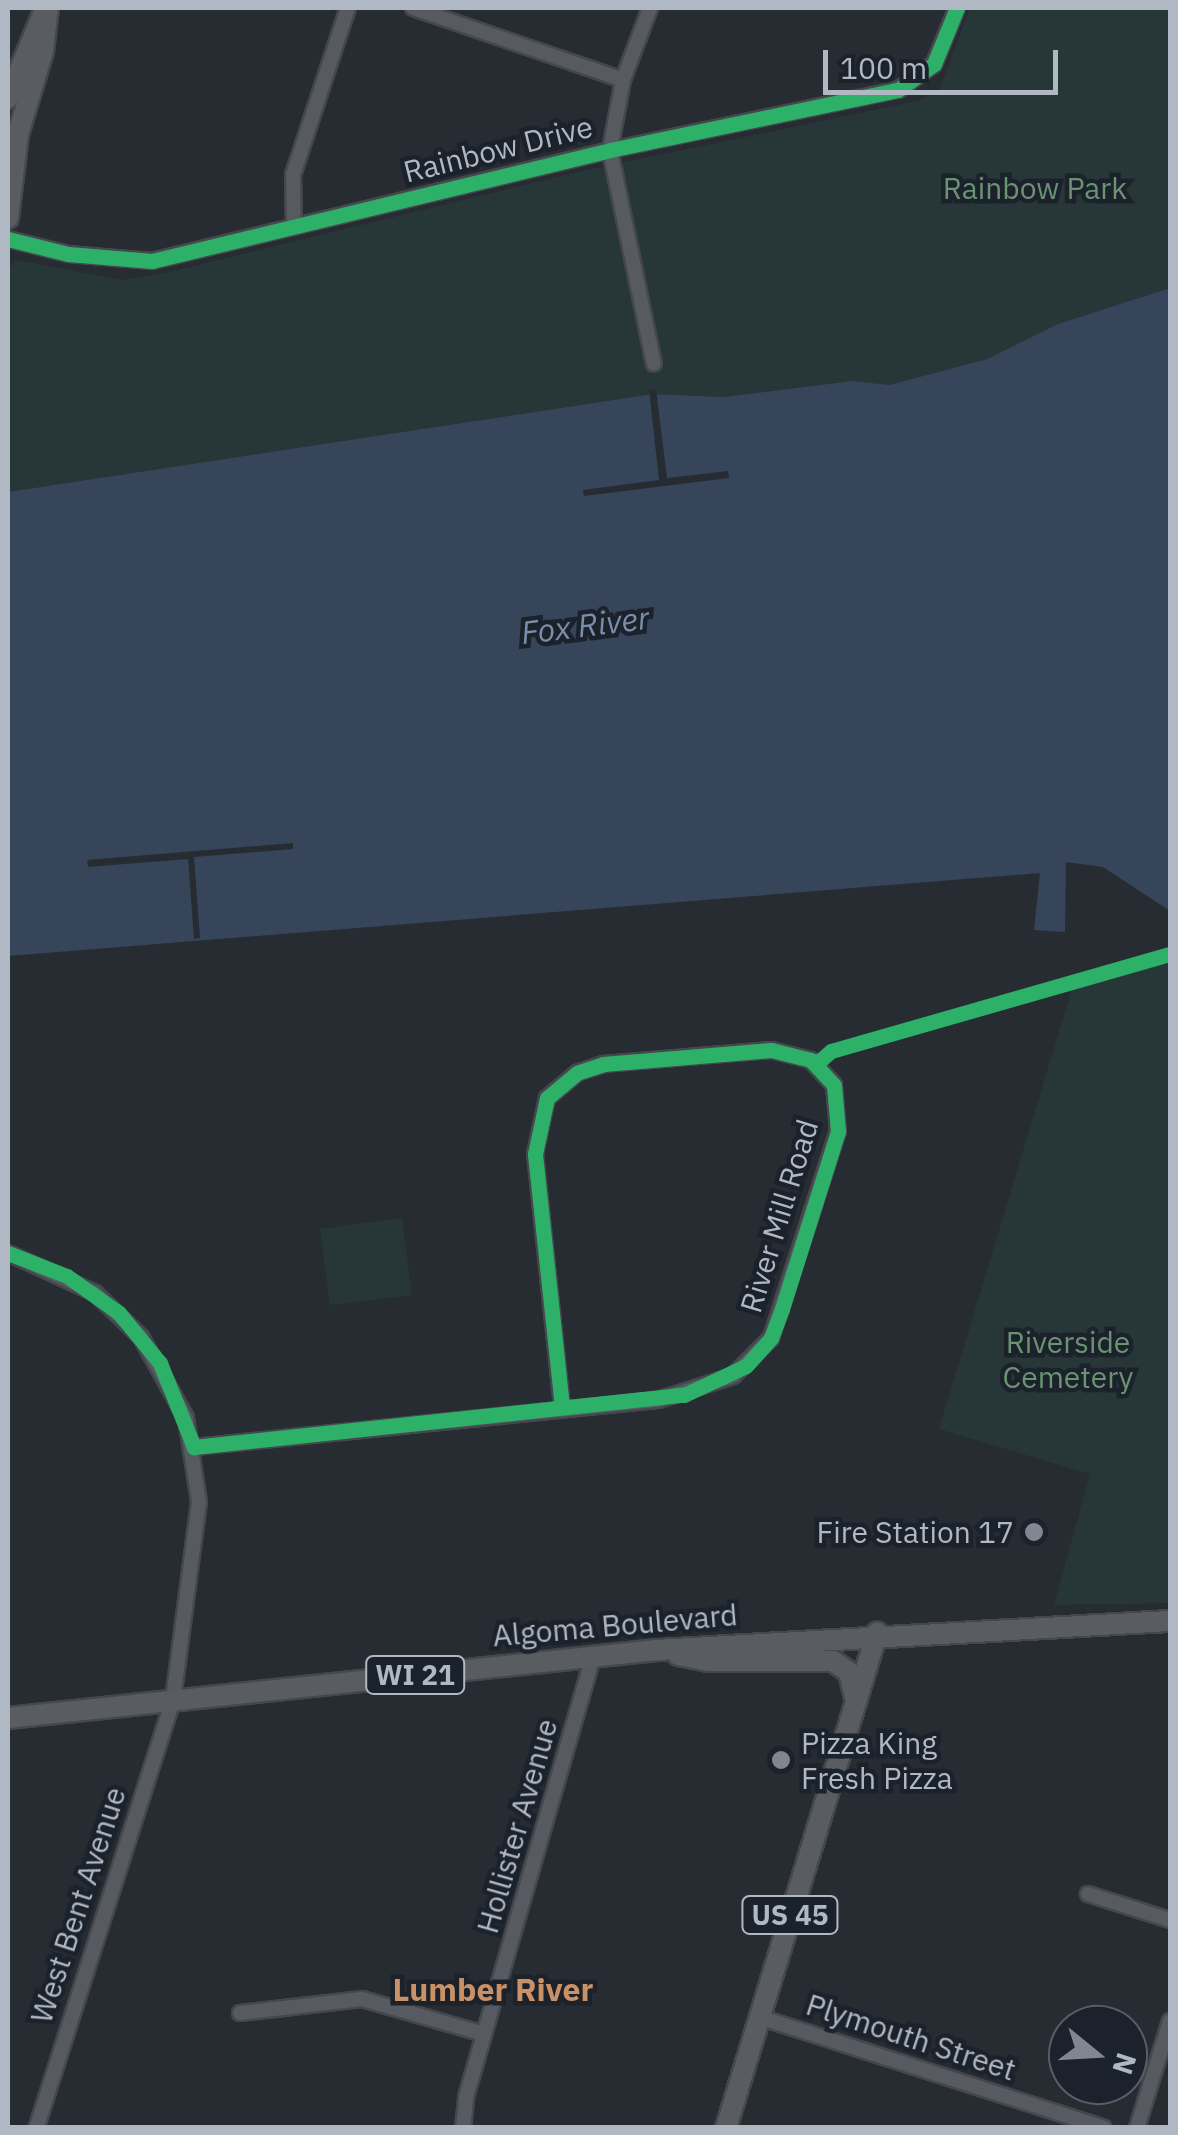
<!DOCTYPE html>
<html>
<head>
<meta charset="utf-8">
<style>
	body { margin:0 }
	#map { position:relative; width:1178px; height:2135px; overflow:hidden; background:#262c32; font-family:"IBM Plex Sans",sans-serif }
	div>[style] { position:absolute }
	.green>* { inset:0; background:#273738 }
	.water>* { inset:0; background:#37455a }
	.pier>* { inset:0; background:#262c32 }
	.roads { filter:drop-shadow(2px 0 #44484d) drop-shadow(-2px 0 #44484d) drop-shadow(0 2px #44484d) drop-shadow(0 -2px #44484d) }
	.minor>* { height:14px; margin:-7px; padding:0 7px; transform-origin:7px; border-radius:7px; background:#575a60 }
	.primary>* { height:20px; margin:-10px; padding:0 10px; transform-origin:10px; border-radius:10px; background:#595d62 }
	.cycleway>* { height:15px; margin:-7.5px; padding:0 7.5px; transform-origin:7.5px; border-radius:7.5px; background:#2db169 }
	.dots>* { width:28px; height:28px; translate:-50% -50%; box-sizing:border-box; border:5px solid #1b222b; border-radius:50% }
	span { translate:-50% -50%; white-space:nowrap; text-align:center; line-height:1.15; -webkit-text-stroke:9px #1b222b; paint-order:stroke }
	.shield-label span { padding:2px 8px; background:#1b222b; border:2px solid; border-radius:8px; -webkit-text-stroke-width:0 }
	.shield-label { font-size:28px; color:#b0b8c3; font-weight:700 }
	.street-label { font-size:30px; color:#b0b8c3 }
	.park-label { font-size:30px; color:#6a9273 }
	.poi-label { font-size:30px; color:#b0b8c3 }
	.right { translate:-100% -50%; text-align:right }
	.left { translate:0 -50%; text-align:left }
	.water-label { font-size:32px; color:#7b8ea9; font-style:italic }
	.neighbourhood-label { font-size:32px; color:#c99165; font-weight:700 }
	.frame { position:absolute; inset:0; border:10px solid #b0b8c3; pointer-events:none }
	.north { position:absolute; left:1048px; top:2005px; width:100px; height:100px; box-sizing:border-box; background:#1b222b; border:2px solid #575e68; border-radius:50%; rotate:108deg; font-size:28px; font-weight:700; line-height:40px; text-align:center; color:#b0b8c3 }
	.north::after { content:''; display:block; margin:auto; width:35px; height:45px; background:#808790; clip-path:polygon(50% 0,100% 100%,50% 72%,0 100%) }
	.scale { position:absolute; left:823px; top:50px; width:235px; height:45px; box-sizing:border-box; border:5px solid #b0b8c3; border-top:0; padding-left:12px; font-size:30px; line-height:35px; white-space:nowrap; color:#b0b8c3; -webkit-text-stroke:8px #1b222b; paint-order:stroke }
</style>
</head>
<body>
<div id="map">
	<div class="green">
		<i style="clip-path:polygon(970px 8px,1170px 8px,1170px 288px,1058px 324px,987px 359px,888px 385px,851px 381px,725px 397px,653px 394px,8px 492px,8px 270px,16px 260px,122px 280px,165px 273px,582px 171px,917px 101px,938px 93px)"></i>
		<i style="clip-path:polygon(1170px 958px,1170px 1603px,1054px 1605px,1090px 1474px,939px 1429px,1075px 979px)"></i>
		<i style="clip-path:polygon(402px 1218px,412px 1295px,330px 1305px,320px 1229px)"></i>
	</div>
	<div class="water">
		<i style="clip-path:polygon(1170px 288px,1170px 911px,1103px 867px,1066px 862px,1065px 932px,1034px 930px,1040px 873px,8px 956px,8px 492px,653px 394px,725px 397px,852px 381px,889px 385px,987px 359px,1058px 324px)"></i>
	</div>
	<div class="pier">
		<i style="clip-path:polygon(649px 389px,656px 389px,667px 478px,728px 471px,729px 478px,584px 496px,583px 490px,659px 480px)"></i>
		<i style="clip-path:polygon(293px 843px,293px 849px,194px 857px,200px 938px,194px 939px,188px 859px,88px 867px,87px 860px)"></i>
	</div>
	<div class="roads">
		<div class="minor">
			<i style="left:413px;top:8px;width:222px;rotate:18.9deg"></i>
			<i style="left:650px;top:8px;width:77px;rotate:110.6deg"></i>
			<i style="left:623px;top:80px;width:71px;rotate:100.5deg"></i>
			<i style="left:610px;top:150px;width:218px;rotate:78.4deg"></i>
			<i style="left:294px;top:227px;width:52px;rotate:-91.1deg"></i>
			<i style="left:293px;top:175px;width:176px;rotate:-71.8deg"></i>
			<i style="left:8px;top:239px;width:62px;rotate:14deg"></i>
			<i style="left:68px;top:254px;width:84px;rotate:4.8deg"></i>
			<i style="left:152px;top:261px;width:471px;rotate:-13.6deg"></i>
			<i style="left:610px;top:150px;width:294px;rotate:-11.8deg"></i>
			<i style="left:898px;top:90px;width:44px;rotate:-35.8deg"></i>
			<i style="left:934px;top:64px;width:61px;rotate:-67.7deg"></i>
			<i style="left:8px;top:1253px;width:96px;rotate:24.7deg"></i>
			<i style="left:95px;top:1293px;width:64px;rotate:43.7deg"></i>
			<i style="left:141px;top:1337px;width:93px;rotate:60.9deg"></i>
			<i style="left:186px;top:1418px;width:85px;rotate:81.2deg"></i>
			<i style="left:199px;top:1502px;width:200px;rotate:97.5deg"></i>
			<i style="left:173px;top:1700px;width:449px;rotate:107.7deg"></i>
			<i style="left:194px;top:1447px;width:466px;rotate:-5.8deg"></i>
			<i style="left:658px;top:1400px;width:79px;rotate:-17.7deg"></i>
			<i style="left:733px;top:1376px;width:54px;rotate:-45deg"></i>
			<i style="left:771px;top:1338px;width:218px;rotate:-72.1deg"></i>
			<i style="left:838px;top:1131px;width:46px;rotate:-95deg"></i>
			<i style="left:834px;top:1085px;width:34px;rotate:-133deg"></i>
			<i style="left:811px;top:1060px;width:41px;rotate:-166deg"></i>
			<i style="left:771px;top:1050px;width:168px;rotate:175.2deg"></i>
			<i style="left:604px;top:1064px;width:28px;rotate:162deg"></i>
			<i style="left:577px;top:1073px;width:39px;rotate:140deg"></i>
			<i style="left:547px;top:1098px;width:57px;rotate:102.1deg"></i>
			<i style="left:535px;top:1154px;width:254px;rotate:83.9deg"></i>
			<i style="left:1088px;top:1894px;width:86px;rotate:17.6deg"></i>
			<i style="left:240px;top:2013px;width:123px;rotate:-6.5deg"></i>
			<i style="left:362px;top:1999px;width:127px;rotate:16deg"></i>
			<i style="left:759px;top:2017px;width:362px;rotate:17.8deg"></i>
			<i style="left:463px;top:2128px;width:31px;rotate:-84deg"></i>
			<i style="left:466px;top:2097px;width:459px;rotate:-73.9deg"></i>
			<i style="left:1137px;top:2128px;width:112px;rotate:-72.9deg"></i>
		</div>
		<div class="primary">
			<i style="left:8px;top:98px;width:91px;rotate:-67.4deg"></i>
			<i style="left:8px;top:218px;width:85px;rotate:-83.2deg"></i>
			<i style="left:18px;top:134px;width:87px;rotate:-73.2deg"></i>
			<i style="left:43px;top:51px;width:43px;rotate:-83.4deg"></i>
			<i style="left:678px;top:1655px;width:31px;rotate:11deg"></i>
			<i style="left:708px;top:1661px;width:125px"></i>
			<i style="left:833px;top:1661px;width:19px;rotate:35deg"></i>
			<i style="left:849px;top:1672px;width:31px;rotate:77deg"></i>
			<i style="left:8px;top:1718px;width:653px;rotate:-5.98deg"></i>
			<i style="left:657px;top:1650px;width:514px;rotate:-3.24deg"></i>
			<i style="left:726px;top:2128px;width:518px;rotate:-73.04deg"></i>
		</div>
	</div>
	<div class="cycleway">
		<i style="left:8px;top:239px;width:62px;rotate:14deg"></i>
		<i style="left:68px;top:254px;width:84px;rotate:4.8deg"></i>
		<i style="left:152px;top:261px;width:471px;rotate:-13.6deg"></i>
		<i style="left:610px;top:150px;width:294px;rotate:-11.8deg"></i>
		<i style="left:898px;top:90px;width:44px;rotate:-35.8deg"></i>
		<i style="left:934px;top:64px;width:61px;rotate:-67.7deg"></i>
		<i style="left:816px;top:1064px;width:20px;rotate:-41deg"></i>
		<i style="left:831px;top:1051px;width:353px;rotate:-16deg"></i>
		<i style="left:8px;top:1253px;width:63px;rotate:21.3deg"></i>
		<i style="left:67px;top:1276px;width:64px;rotate:35.4deg"></i>
		<i style="left:119px;top:1313px;width:65px;rotate:50.6deg"></i>
		<i style="left:160px;top:1363px;width:91px;rotate:68deg"></i>
		<i style="left:194px;top:1447px;width:493px;rotate:-6.1deg"></i>
		<i style="left:684px;top:1395px;width:68px;rotate:-25.1deg"></i>
		<i style="left:746px;top:1366px;width:38px;rotate:-48deg"></i>
		<i style="left:771px;top:1338px;width:31px;rotate:-69deg"></i>
		<i style="left:782px;top:1309px;width:187px;rotate:-72.5deg"></i>
		<i style="left:838px;top:1131px;width:46px;rotate:-95deg"></i>
		<i style="left:834px;top:1085px;width:34px;rotate:-133deg"></i>
		<i style="left:811px;top:1060px;width:41px;rotate:-166deg"></i>
		<i style="left:771px;top:1050px;width:168px;rotate:175.2deg"></i>
		<i style="left:604px;top:1064px;width:28px;rotate:162deg"></i>
		<i style="left:577px;top:1073px;width:39px;rotate:140deg"></i>
		<i style="left:547px;top:1098px;width:57px;rotate:102.1deg"></i>
		<i style="left:535px;top:1154px;width:254px;rotate:83.9deg"></i>
	</div>
	<div class="dots">
		<i style="left:1034px;top:1532px;background:#808790"></i>
		<i style="left:781px;top:1760px;background:#808790"></i>
	</div>
	<div class="shield-label">
		<span style="left:415px;top:1675px">WI 21</span>
		<span style="left:790px;top:1915px">US 45</span>
	</div>
	<div class="street-label">
		<span style="left:498px;top:149px;rotate:-14deg">Rainbow Drive</span>
		<span style="left:779px;top:1216px;rotate:-73deg">River Mill Road</span>
		<span style="left:615px;top:1625px;rotate:-5deg">Algoma Boulevard</span>
		<span style="left:517px;top:1826px;rotate:-74deg">Hollister Avenue</span>
		<span style="left:78px;top:1905px;rotate:-72deg">West Bent Avenue</span>
		<span style="left:911px;top:2037px;rotate:18deg">Plymouth Street</span>
	</div>
	<div class="park-label">
		<span style="left:1035px;top:188px">Rainbow Park</span>
		<span style="left:1068px;top:1359px">Riverside<br>Cemetery</span>
	</div>
	<div class="poi-label">
		<span class="right" style="left:1014px;top:1532px">Fire Station 17</span>
		<span class="left" style="left:801px;top:1760px">Pizza King<br>Fresh Pizza</span>
	</div>
	<div class="water-label">
		<span style="left:585px;top:625px;rotate:-7deg">Fox River</span>
	</div>
	<div class="neighbourhood-label">
		<span style="left:493px;top:1989px">Lumber River</span>
	</div>
	<div class="frame"></div>
	<div class="north">N</div>
	<div class="scale">100 m</div>
</div>
</body>
</html>
